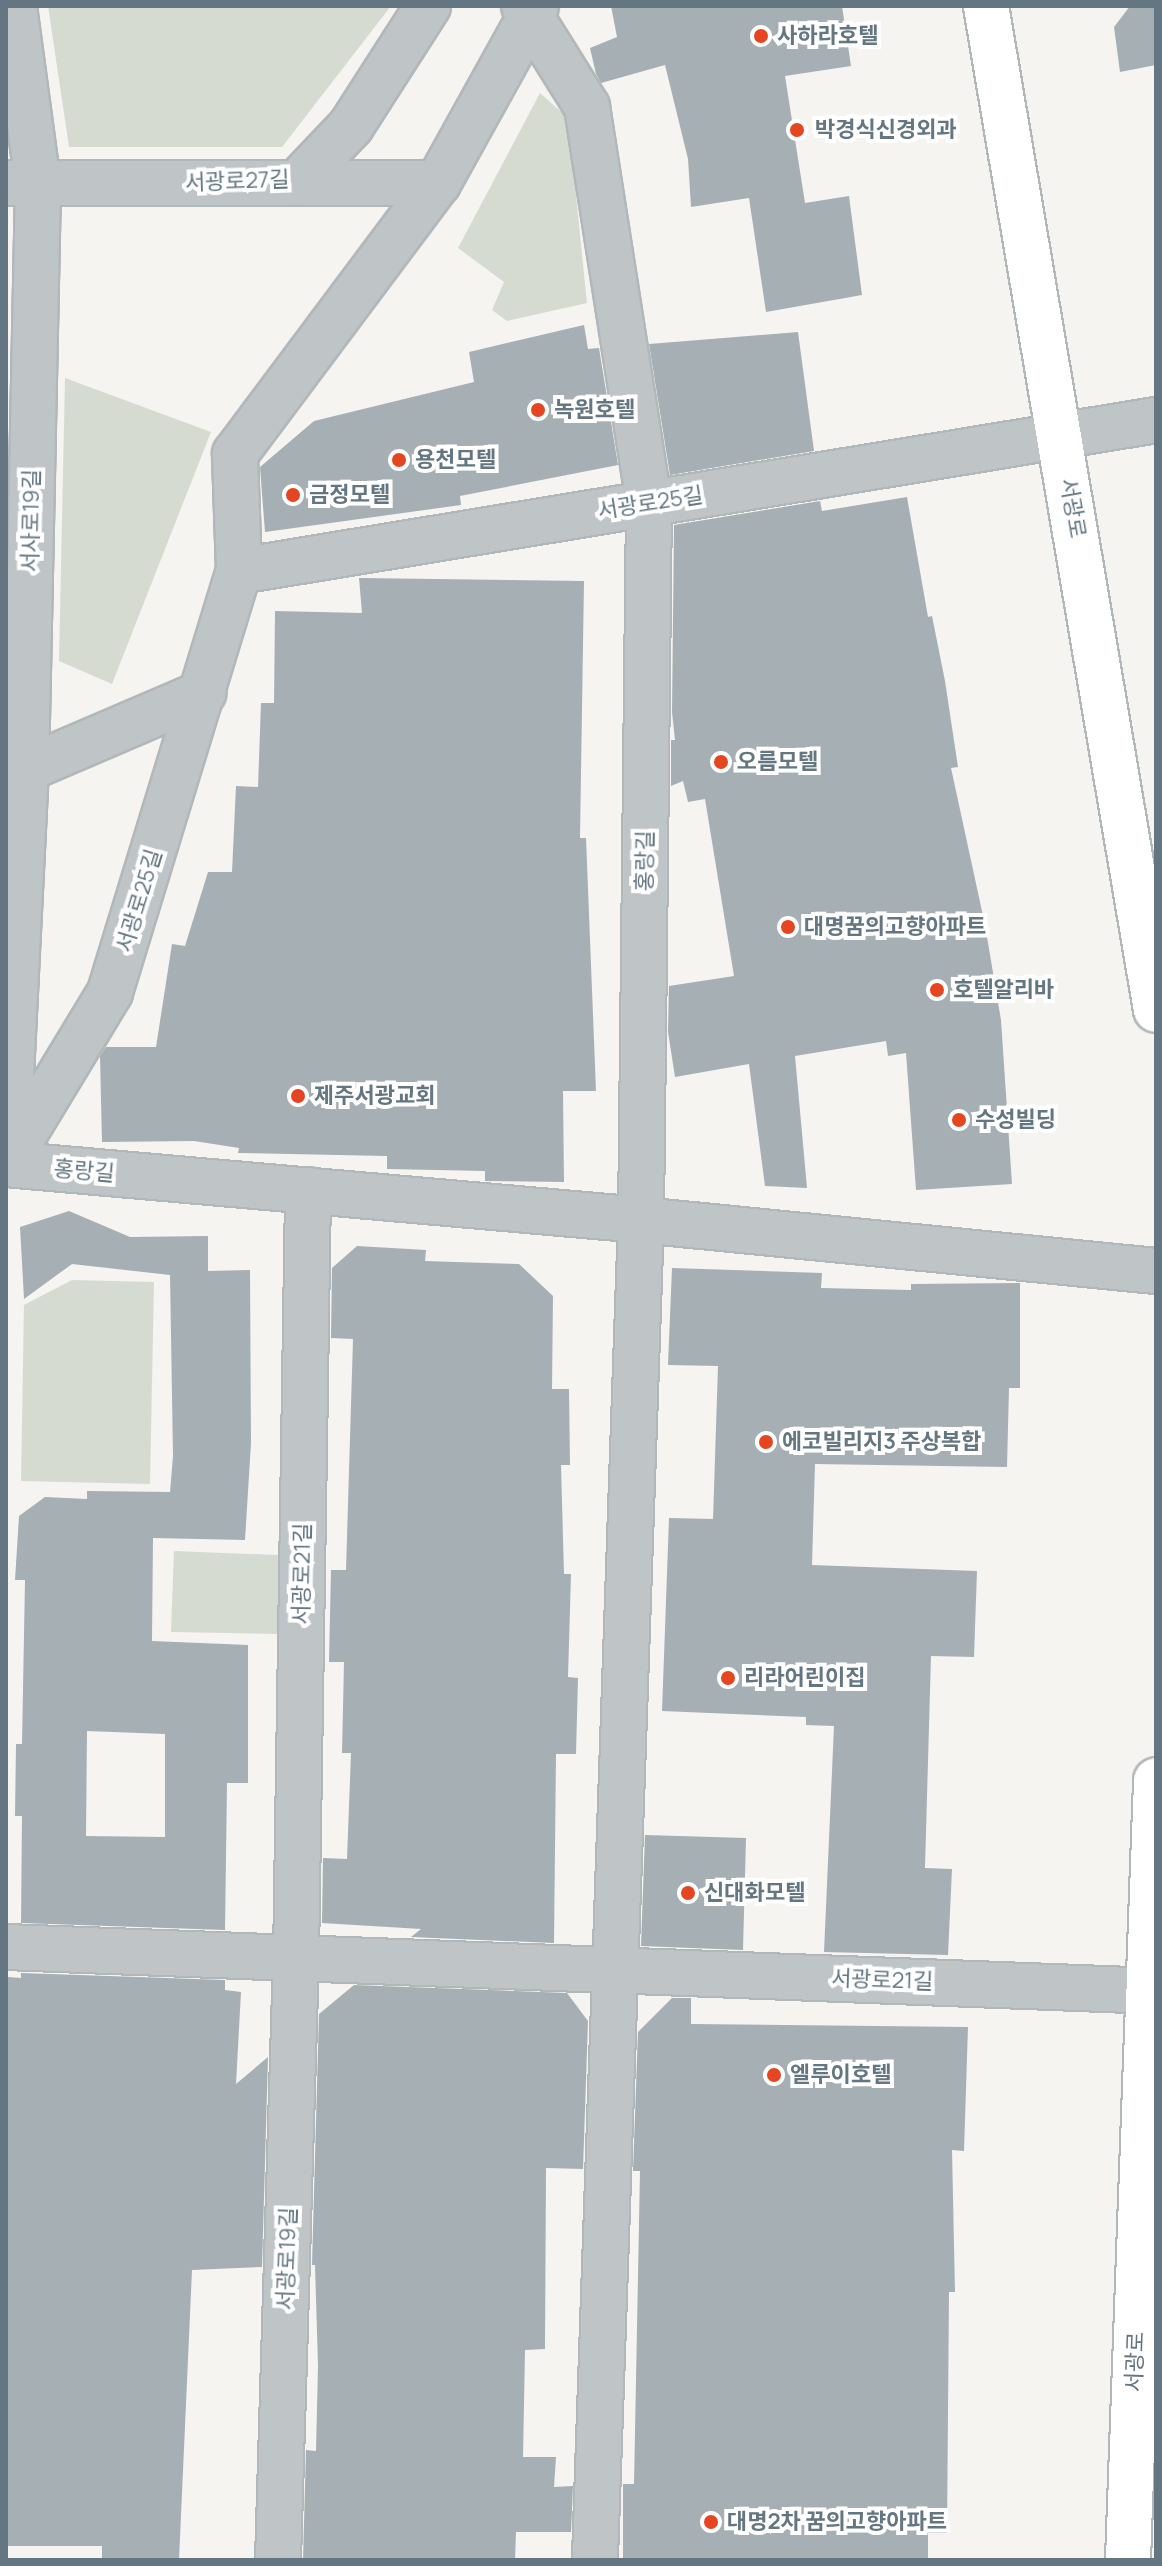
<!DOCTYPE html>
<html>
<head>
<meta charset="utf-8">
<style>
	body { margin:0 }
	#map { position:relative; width:1162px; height:2566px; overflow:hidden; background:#f5f4f0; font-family:Manrope,"Noto Sans KR",sans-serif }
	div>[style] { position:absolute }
	.green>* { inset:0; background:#d6dbd1 }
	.building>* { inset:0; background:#a6afb4 }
	.roads { filter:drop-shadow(2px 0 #b2b7ba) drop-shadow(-2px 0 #b2b7ba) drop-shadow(0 2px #b2b7ba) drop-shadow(0 -2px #b2b7ba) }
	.minor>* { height:44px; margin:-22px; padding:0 22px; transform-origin:22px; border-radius:22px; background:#bfc4c6 }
	.major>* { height:44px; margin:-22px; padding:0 22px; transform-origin:22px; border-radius:22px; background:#fff }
	.dots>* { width:22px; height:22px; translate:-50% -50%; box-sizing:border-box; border:4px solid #fff; border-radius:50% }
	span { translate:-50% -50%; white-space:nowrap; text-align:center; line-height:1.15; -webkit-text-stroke:8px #fff; paint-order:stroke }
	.poi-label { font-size:22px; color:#637682; font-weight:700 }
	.left { translate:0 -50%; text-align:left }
	.street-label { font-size:22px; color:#637682 }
	.frame { position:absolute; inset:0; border:8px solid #637682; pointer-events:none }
</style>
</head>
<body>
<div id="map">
	<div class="green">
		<i style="clip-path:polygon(48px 6px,391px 6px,282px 147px,69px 147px)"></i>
		<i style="clip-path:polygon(540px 93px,568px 118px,587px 303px,507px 321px,492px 310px,504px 282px,458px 248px)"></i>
		<i style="clip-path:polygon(65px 378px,211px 432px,112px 684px,59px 661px)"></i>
		<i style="clip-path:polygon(72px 1280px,154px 1282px,150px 1484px,21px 1481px,24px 1305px)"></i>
		<i style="clip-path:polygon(174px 1551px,278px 1555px,278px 1634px,171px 1632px)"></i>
	</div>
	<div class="building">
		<i style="clip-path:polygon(611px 6px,842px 6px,851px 66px,785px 76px,805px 203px,849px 196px,862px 295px,766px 312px,749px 198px,691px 207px,688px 159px,665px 65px,601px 83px,596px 74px,590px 48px,617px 37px)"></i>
		<i style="clip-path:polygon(1130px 6px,1156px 6px,1156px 65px,1120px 72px,1114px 27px)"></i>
		<i style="clip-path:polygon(584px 325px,588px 349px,599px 348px,618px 465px,460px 496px,461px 505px,265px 532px,260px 467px,314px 421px,474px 382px,469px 352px)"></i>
		<i style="clip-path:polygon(798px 332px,814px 451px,670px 475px,649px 344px)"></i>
		<i style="clip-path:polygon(907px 497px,928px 617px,932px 616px,945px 681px,958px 767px,951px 768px,985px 925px,1001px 1020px,1012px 1184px,916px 1190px,906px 1053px,888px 1056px,886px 1041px,795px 1056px,807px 1188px,765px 1186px,749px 1064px,675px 1077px,668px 1032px,669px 986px,734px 976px,705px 799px,688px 802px,683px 781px,671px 786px,671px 740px,675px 740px,672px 712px,674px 525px,820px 501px,822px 511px)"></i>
		<i style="clip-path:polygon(359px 578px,584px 581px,580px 838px,586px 838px,596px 1091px,563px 1091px,564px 1182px,485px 1181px,485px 1171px,387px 1169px,387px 1156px,238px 1153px,239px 1148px,194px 1141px,102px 1142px,100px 1056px,106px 1047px,156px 1047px,172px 944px,185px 946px,208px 872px,232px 872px,236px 786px,258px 787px,261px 703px,274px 703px,275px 611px,362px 613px)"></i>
		<i style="clip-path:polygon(evenodd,69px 1211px,130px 1237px,208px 1236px,208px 1271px,250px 1270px,251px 1443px,245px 1540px,153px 1538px,152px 1641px,248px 1645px,248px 1783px,227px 1783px,225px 1930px,21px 1923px,22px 1816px,15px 1816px,16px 1744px,22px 1744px,25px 1580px,15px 1580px,19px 1516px,45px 1497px,87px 1499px,87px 1491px,170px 1492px,173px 1456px,170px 1275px,72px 1264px,24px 1299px,20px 1227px,69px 1211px,87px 1731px,165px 1734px,165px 1837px,86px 1836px,87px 1731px)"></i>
		<i style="clip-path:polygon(357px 1246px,426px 1250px,425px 1261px,519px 1264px,553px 1296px,552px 1389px,569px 1389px,570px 1465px,561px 1465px,564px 1574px,571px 1574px,568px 1677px,578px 1678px,576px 1754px,556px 1754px,554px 1943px,411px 1937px,421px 1929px,322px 1923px,323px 1858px,347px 1859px,351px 1753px,342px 1753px,344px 1662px,329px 1662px,331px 1570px,346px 1570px,353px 1339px,331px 1338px,332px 1268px)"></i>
		<i style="clip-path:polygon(672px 1268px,822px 1273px,821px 1288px,911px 1290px,911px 1284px,1020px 1283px,1020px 1388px,1009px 1388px,1007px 1467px,815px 1464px,812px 1565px,977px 1571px,974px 1657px,931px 1656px,925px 1868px,952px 1869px,948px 1955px,824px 1952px,834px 1726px,806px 1725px,806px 1717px,662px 1711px,669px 1518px,713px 1519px,718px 1366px,668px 1365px)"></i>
		<i style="clip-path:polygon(645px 1835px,746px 1838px,743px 1950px,641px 1946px)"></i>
		<i style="clip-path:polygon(21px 1973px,225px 1980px,225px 1990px,241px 1992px,236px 2084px,268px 2057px,262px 2267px,192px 2270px,179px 2560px,102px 2560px,102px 2546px,6px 2546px,8px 1977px,21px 1978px)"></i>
		<i style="clip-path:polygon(354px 1985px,567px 1993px,588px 2021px,583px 2169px,546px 2168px,545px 2349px,525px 2350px,523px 2457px,556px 2457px,554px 2487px,573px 2486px,571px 2532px,516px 2532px,515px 2560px,303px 2560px,306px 2450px,316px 2451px,318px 2365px,315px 2265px,312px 2265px,319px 2014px)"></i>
		<i style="clip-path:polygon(672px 1998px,691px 1998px,691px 2024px,968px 2027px,964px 2151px,952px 2150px,955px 2292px,949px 2292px,947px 2533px,928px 2533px,928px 2560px,623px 2560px,623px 2484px,634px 2484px,640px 2171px,633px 2171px,638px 2032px)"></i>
	</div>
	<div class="roads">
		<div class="minor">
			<i style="left:524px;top:6px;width:119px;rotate:58deg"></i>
			<i style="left:587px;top:107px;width:401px;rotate:81.1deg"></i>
			<i style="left:649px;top:503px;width:717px;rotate:90.64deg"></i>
			<i style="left:641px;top:1220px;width:1341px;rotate:91.97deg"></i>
			<i style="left:6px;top:183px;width:291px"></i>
			<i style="left:297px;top:183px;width:79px;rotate:-46.5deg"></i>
			<i style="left:351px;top:126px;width:143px;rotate:-57.3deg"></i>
			<i style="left:297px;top:183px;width:141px"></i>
			<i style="left:239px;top:571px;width:929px;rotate:-9.35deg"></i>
			<i style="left:26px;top:769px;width:193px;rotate:-23.2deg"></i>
			<i style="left:7px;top:1157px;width:388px;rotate:-87.2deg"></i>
			<i style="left:26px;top:769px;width:585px;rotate:-88.82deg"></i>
			<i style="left:38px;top:184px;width:180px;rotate:-97.7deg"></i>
			<i style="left:6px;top:1164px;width:201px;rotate:-58.8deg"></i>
			<i style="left:110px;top:992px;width:440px;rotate:-73deg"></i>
			<i style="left:239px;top:571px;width:117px;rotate:-92deg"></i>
			<i style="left:235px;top:454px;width:339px;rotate:-53.2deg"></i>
			<i style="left:438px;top:183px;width:202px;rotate:-61deg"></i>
			<i style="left:6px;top:1164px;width:637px;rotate:5.04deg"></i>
			<i style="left:641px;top:1220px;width:518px;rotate:5.66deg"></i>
			<i style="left:6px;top:1947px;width:1151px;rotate:2.19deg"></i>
			<i style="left:278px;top:2560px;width:602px;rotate:-88.29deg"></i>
			<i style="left:296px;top:1958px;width:768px;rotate:-89.1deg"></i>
		</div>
		<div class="major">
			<i style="left:986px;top:6px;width:1018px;rotate:80.39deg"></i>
			<i style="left:1128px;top:2560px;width:780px;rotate:-87.94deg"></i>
		</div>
	</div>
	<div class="dots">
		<i style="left:761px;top:36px;background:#e54520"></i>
		<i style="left:797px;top:130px;background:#e54520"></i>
		<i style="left:538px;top:410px;background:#e54520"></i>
		<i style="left:399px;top:460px;background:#e54520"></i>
		<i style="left:293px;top:495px;background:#e54520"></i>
		<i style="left:721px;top:762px;background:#e54520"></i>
		<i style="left:788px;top:927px;background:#e54520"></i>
		<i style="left:937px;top:990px;background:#e54520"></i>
		<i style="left:298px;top:1096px;background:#e54520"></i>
		<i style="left:959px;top:1120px;background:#e54520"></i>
		<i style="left:766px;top:1442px;background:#e54520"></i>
		<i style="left:728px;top:1678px;background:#e54520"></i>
		<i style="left:688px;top:1893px;background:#e54520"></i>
		<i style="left:774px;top:2075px;background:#e54520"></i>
		<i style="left:711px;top:2522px;background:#e54520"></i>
	</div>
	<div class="poi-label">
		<span class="left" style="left:777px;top:36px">사하라호텔</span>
		<span class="left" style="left:815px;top:130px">박경식신경외과</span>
		<span class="left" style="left:554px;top:410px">녹원호텔</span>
		<span class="left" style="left:415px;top:460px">용천모텔</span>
		<span class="left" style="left:309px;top:495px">금정모텔</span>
		<span class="left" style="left:737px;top:762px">오름모텔</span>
		<span class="left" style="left:804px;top:927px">대명꿈의고향아파트</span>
		<span class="left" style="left:953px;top:990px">호텔알리바</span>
		<span class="left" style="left:314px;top:1096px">제주서광교회</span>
		<span class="left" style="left:975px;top:1120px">수성빌딩</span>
		<span class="left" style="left:782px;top:1442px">에코빌리지3 주상복합</span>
		<span class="left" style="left:744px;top:1678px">리라어린이집</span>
		<span class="left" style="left:704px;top:1893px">신대화모텔</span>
		<span class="left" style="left:790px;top:2075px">엘루이호텔</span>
		<span class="left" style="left:727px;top:2522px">대명2차 꿈의고향아파트</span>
	</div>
	<div class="street-label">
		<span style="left:237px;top:181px;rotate:-2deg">서광로27길</span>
		<span style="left:650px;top:503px;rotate:-9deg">서광로25길</span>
		<span style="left:1073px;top:508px;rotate:80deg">서광로</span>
		<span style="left:31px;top:521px;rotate:-89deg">서사로19길</span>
		<span style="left:645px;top:861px;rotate:-89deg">홍랑길</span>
		<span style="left:139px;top:901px;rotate:-73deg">서광로25길</span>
		<span style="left:84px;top:1171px;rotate:5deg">홍랑길</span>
		<span style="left:302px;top:1574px;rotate:-89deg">서광로21길</span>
		<span style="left:882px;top:1980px;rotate:2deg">서광로21길</span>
		<span style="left:287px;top:2259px;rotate:-88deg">서광로19길</span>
		<span style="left:1135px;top:2362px;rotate:-88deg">서광로</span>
	</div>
	<div class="frame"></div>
</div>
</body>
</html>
